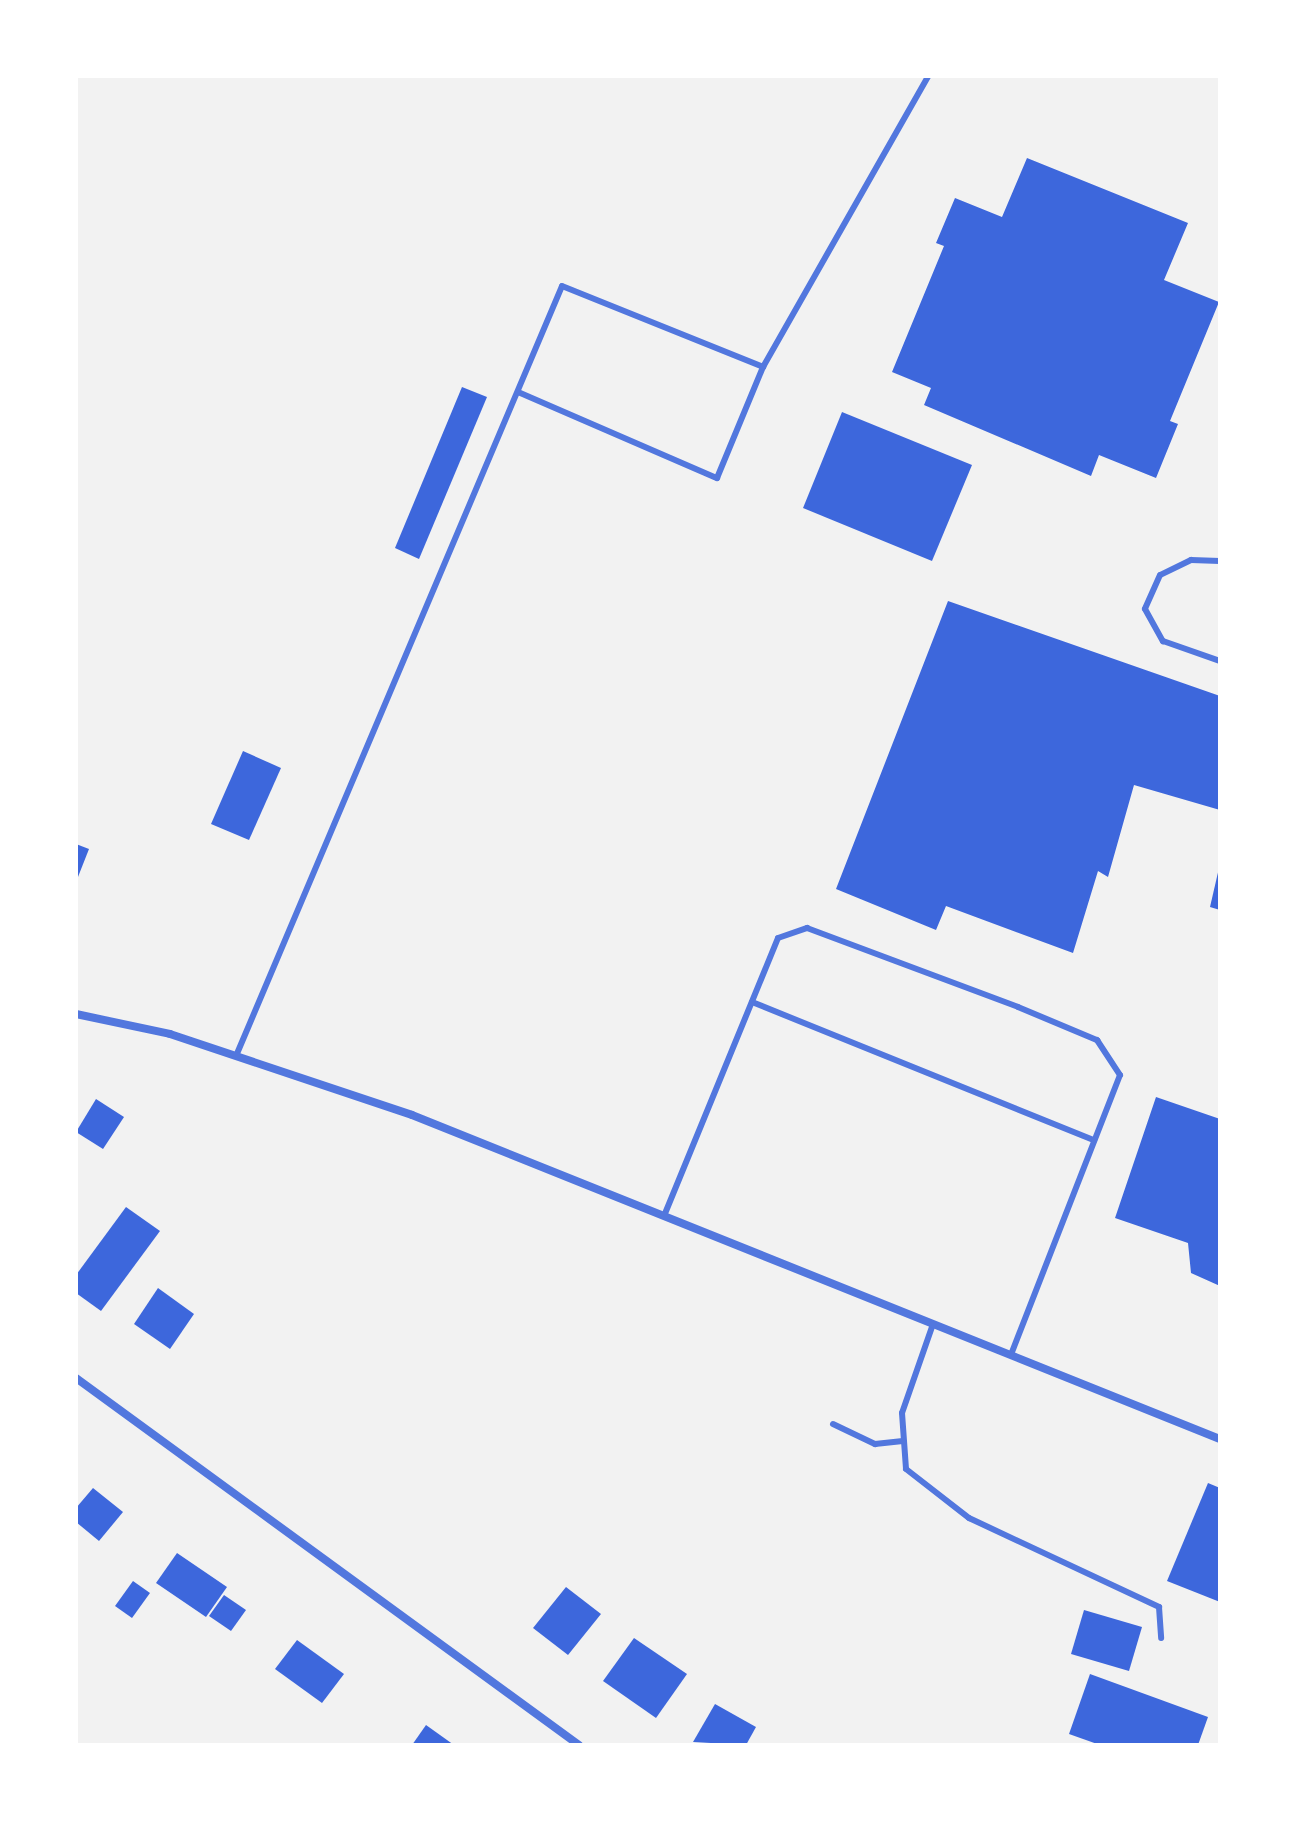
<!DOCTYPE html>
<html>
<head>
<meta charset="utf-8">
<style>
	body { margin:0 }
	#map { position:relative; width:1296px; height:1821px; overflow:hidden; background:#f2f2f2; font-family:Inter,sans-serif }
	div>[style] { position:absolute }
	.building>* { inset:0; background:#3d67dc }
	.service>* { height:6px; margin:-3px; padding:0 3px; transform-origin:3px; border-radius:3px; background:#5277de }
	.minor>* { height:8px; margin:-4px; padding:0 4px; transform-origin:4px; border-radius:4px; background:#5277de }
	span { translate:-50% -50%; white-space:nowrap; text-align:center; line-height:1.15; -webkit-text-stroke:6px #fff; paint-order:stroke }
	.frame { position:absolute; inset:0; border:78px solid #fff; pointer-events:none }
</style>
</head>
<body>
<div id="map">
	<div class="building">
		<i style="clip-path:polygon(1027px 158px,1188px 223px,1164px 280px,1219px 302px,1170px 421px,1178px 424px,1156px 478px,1099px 455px,1091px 476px,924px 405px,931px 388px,892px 372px,944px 246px,936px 243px,955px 198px,1002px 217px)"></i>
		<i style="clip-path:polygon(462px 387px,487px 397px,419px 559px,395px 548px)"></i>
		<i style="clip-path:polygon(842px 412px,972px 465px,932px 561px,803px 508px)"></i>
		<i style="clip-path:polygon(948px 601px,1220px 696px,1220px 810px,1134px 785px,1108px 877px,1098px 871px,1073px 953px,946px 906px,936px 930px,836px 889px)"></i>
		<i style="clip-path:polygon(243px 751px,281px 768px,249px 840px,211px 824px)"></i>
		<i style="clip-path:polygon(76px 844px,89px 849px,76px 882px)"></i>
		<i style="clip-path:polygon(1219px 868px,1220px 868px,1220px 910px,1210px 907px)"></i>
		<i style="clip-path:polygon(1156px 1097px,1220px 1119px,1220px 1286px,1191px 1273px,1188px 1243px,1115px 1218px)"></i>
		<i style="clip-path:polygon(96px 1099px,124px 1117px,103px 1149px,76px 1132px)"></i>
		<i style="clip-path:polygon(126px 1207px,160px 1231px,101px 1311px,76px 1293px,76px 1275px)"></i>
		<i style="clip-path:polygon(158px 1288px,194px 1314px,170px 1349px,134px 1324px)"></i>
		<i style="clip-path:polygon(1208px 1483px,1220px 1488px,1220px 1602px,1167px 1581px)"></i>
		<i style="clip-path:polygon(93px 1488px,123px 1512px,99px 1541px,76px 1522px,76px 1508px)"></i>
		<i style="clip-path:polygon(177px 1553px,227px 1587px,206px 1617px,156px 1583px)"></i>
		<i style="clip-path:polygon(133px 1581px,150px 1593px,132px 1618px,115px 1606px)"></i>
		<i style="clip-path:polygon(566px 1587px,601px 1614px,568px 1655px,533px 1628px)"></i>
		<i style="clip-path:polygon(224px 1595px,246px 1610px,231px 1631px,209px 1616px)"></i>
		<i style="clip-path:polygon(1084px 1610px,1142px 1627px,1129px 1671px,1071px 1654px)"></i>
		<i style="clip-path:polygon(634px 1638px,687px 1674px,656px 1718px,603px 1681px)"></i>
		<i style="clip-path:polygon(297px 1640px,344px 1674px,322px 1703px,275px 1669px)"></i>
		<i style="clip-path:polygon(1090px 1674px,1208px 1717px,1198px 1745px,1100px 1745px,1069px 1734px)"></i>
		<i style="clip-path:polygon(715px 1704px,756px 1727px,746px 1745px,693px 1742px)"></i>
		<i style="clip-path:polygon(426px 1725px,454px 1745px,412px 1745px)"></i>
	</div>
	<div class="service">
		<i style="left:518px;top:392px;width:217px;rotate:23.4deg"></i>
		<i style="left:717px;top:478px;width:120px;rotate:-67.5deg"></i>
		<i style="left:763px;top:367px;width:335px;rotate:-60.4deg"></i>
		<i style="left:1220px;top:561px;width:29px;rotate:-178deg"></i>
		<i style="left:1191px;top:560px;width:34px;rotate:154deg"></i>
		<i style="left:1160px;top:575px;width:37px;rotate:114deg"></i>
		<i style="left:1145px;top:609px;width:37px;rotate:61deg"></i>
		<i style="left:1163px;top:641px;width:60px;rotate:19.3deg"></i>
		<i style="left:752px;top:1002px;width:369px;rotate:22deg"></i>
		<i style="left:236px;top:1056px;width:836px;rotate:-67.05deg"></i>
		<i style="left:562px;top:286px;width:217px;rotate:21.9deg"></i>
		<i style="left:664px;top:1216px;width:300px;rotate:-67.7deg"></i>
		<i style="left:778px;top:938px;width:31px;rotate:-19deg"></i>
		<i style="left:807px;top:928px;width:225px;rotate:20.5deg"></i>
		<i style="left:1018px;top:1007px;width:86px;rotate:22.7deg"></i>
		<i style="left:1097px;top:1040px;width:42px;rotate:56.7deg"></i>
		<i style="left:1120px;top:1075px;width:300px;rotate:111.3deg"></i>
		<i style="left:933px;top:1324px;width:94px;rotate:109.2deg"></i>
		<i style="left:902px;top:1413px;width:56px;rotate:85.9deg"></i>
		<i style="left:906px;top:1469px;width:80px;rotate:37.9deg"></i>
		<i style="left:969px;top:1518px;width:210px;rotate:25.1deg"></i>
		<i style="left:1159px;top:1607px;width:31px;rotate:86deg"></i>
		<i style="left:833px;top:1424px;width:47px;rotate:25.5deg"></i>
		<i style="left:875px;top:1444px;width:28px;rotate:-6deg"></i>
	</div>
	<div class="minor">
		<i style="left:76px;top:1014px;width:96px;rotate:12deg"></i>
		<i style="left:170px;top:1034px;width:255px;rotate:18.5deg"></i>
		<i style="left:412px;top:1115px;width:871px;rotate:21.85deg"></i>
		<i style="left:76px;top:1378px;width:623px;rotate:36.12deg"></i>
	</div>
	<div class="frame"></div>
</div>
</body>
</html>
